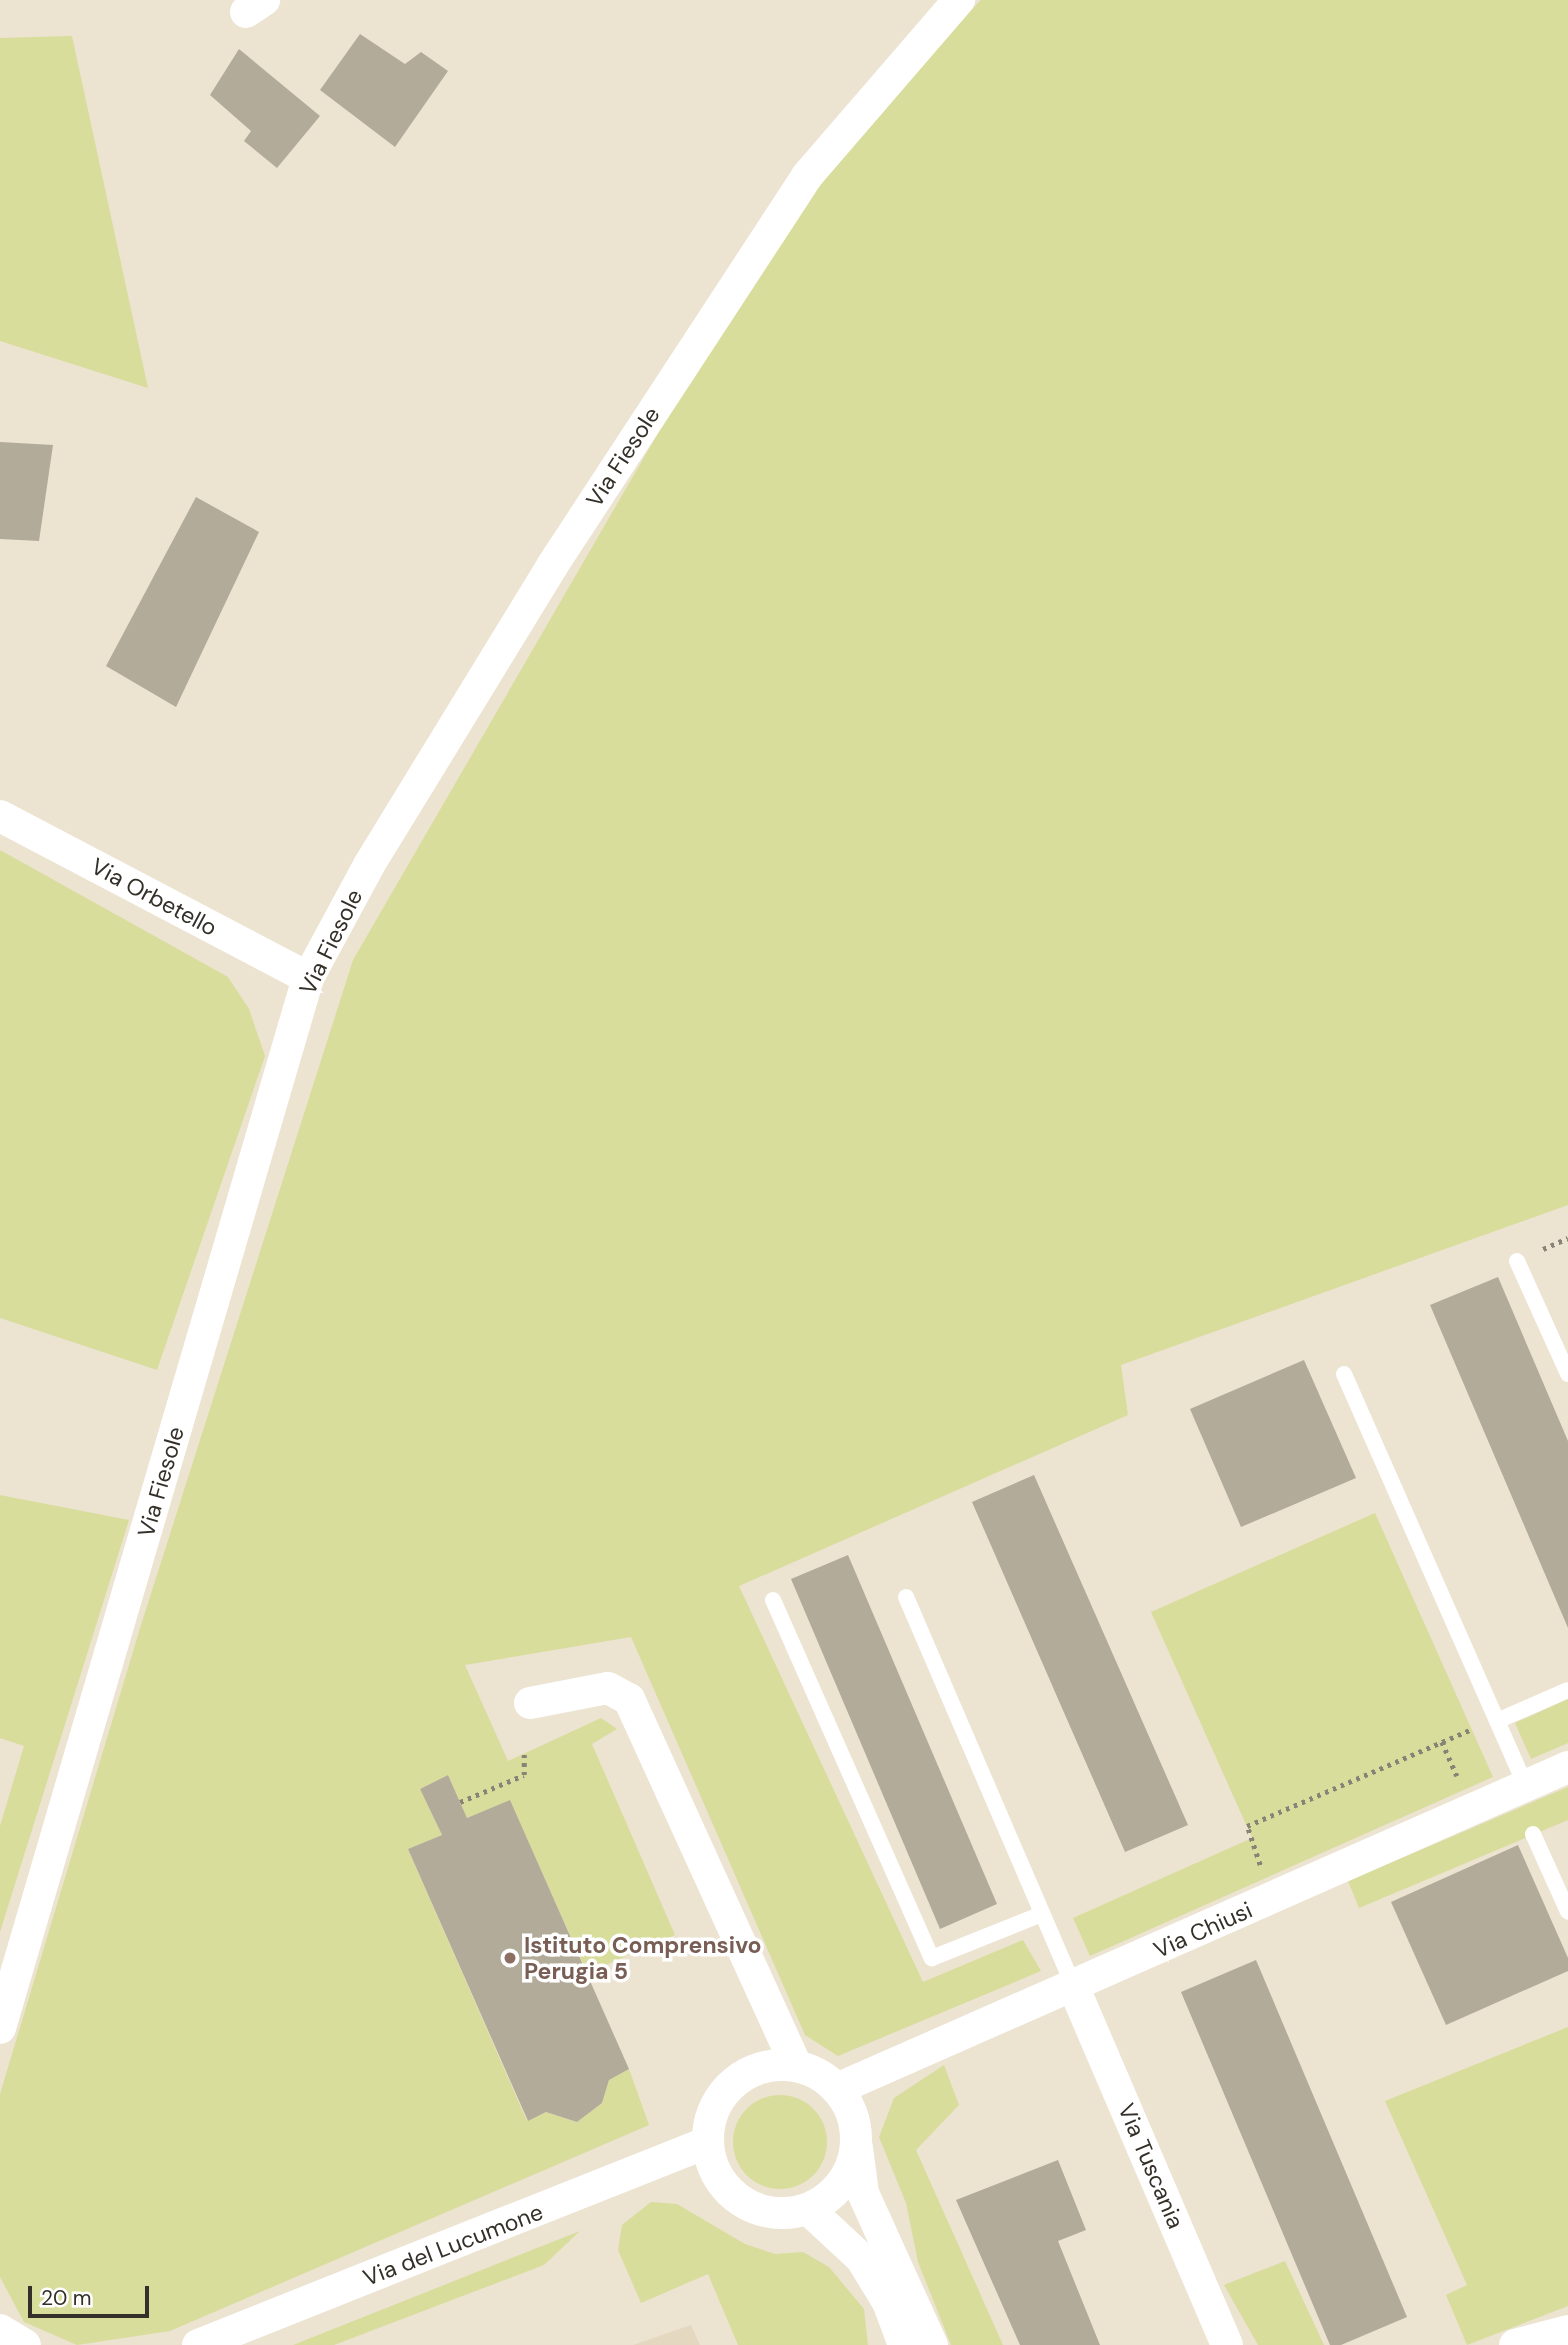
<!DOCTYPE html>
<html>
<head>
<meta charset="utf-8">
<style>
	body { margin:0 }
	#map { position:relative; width:1568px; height:2345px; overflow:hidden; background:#ece3d1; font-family:"DM Sans",sans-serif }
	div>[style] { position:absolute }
	.built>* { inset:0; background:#e4d9c0 }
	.green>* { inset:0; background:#d8dd9c }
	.round { border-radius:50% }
	.building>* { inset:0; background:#b3ab9a }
	.path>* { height:4.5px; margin-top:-2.25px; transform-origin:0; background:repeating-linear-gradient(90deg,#898276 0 3.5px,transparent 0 8.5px) }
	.service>* { height:16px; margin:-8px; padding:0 8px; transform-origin:8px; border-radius:8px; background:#fff }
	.minor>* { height:32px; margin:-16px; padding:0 16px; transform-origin:16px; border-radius:16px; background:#fff }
	.minor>.ring { margin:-16px; padding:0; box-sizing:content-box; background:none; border:32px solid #fff; border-radius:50% }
	.dots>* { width:19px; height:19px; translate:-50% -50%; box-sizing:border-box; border:4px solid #fff; border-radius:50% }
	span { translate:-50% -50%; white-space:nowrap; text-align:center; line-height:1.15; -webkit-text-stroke:7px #fff; paint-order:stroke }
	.street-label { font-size:23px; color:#343029 }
	.education-label { font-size:23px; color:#785e54; font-weight:700 }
	.left { translate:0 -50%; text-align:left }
	.scale { position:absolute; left:28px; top:2286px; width:121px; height:32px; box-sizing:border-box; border:4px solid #343029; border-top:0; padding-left:9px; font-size:21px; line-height:24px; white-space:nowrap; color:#343029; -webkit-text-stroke:5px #fff; paint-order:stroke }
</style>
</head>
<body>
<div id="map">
	<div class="built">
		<i style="clip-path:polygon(691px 2325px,700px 2345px,633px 2345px)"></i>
	</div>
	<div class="green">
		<i style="clip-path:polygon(981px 0,1568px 0,1568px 1205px,1121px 1365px,1128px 1415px,739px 1586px,923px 1982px,1023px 1940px,1041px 1971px,838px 2056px,805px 2035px,631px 1637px,465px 1665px,508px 1761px,601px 1718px,617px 1729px,592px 1744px,675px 1935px,587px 1973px,510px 1801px,467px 1818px,448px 1775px,420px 1789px,442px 1835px,408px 1849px,527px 2121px,546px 2112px,577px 2122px,602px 2103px,609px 2080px,629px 2069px,649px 2125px,170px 2331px,77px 2345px,24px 2322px,0 2277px,0 2094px,141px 1625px,353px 960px,807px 176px)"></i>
		<i style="clip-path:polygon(72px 36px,148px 388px,0 341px,0 38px)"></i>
		<i style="clip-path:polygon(0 850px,228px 977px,249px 1009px,265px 1056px,157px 1370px,0 1318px)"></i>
		<i style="clip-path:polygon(0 1495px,129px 1520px,0 1932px,0 1826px,24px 1746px,0 1738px)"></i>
		<i style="clip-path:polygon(1375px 1513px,1493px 1777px,1090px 1956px,1073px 1918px,1252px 1838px,1151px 1612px)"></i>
		<i style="clip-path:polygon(1568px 1699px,1568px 1743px,1531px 1759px,1515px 1723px)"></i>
		<i style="clip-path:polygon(1568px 1787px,1568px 1820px,1359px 1908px,1348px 1881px)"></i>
		<i style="clip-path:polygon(1568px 2027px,1568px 2306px,1467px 2345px,1446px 2295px,1467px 2285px,1385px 2101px)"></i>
		<i style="clip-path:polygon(944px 2065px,959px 2105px,916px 2150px,1003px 2345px,951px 2345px,918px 2262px,906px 2203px,879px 2137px,894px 2098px)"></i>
		<i class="round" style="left:733px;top:2095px;width:94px;height:94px"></i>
		<i style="clip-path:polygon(651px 2202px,677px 2204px,745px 2244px,775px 2254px,803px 2252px,829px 2267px,864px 2309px,868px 2345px,738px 2345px,708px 2274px,641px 2303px,618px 2250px,622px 2225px)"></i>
		<i style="clip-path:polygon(580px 2231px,544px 2265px,334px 2345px,293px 2345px)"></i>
		<i style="clip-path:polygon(1285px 2261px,1324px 2345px,1258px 2345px,1224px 2285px)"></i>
	</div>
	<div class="building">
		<i style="clip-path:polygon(360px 34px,405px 64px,421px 52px,448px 71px,395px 147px,320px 90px)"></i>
		<i style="clip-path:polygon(239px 49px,320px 116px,277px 168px,244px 141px,251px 131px,210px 95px)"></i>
		<i style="clip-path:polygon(0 442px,53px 445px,39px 541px,0 539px)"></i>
		<i style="clip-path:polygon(196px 497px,259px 532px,176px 707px,106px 666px)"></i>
		<i style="clip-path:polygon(1498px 1277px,1568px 1441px,1568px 1628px,1430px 1305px)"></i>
		<i style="clip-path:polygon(1304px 1360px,1356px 1478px,1241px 1527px,1190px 1409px)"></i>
		<i style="clip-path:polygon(1034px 1475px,1188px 1825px,1125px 1852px,972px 1502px)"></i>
		<i style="clip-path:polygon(848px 1555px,997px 1904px,940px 1929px,791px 1579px)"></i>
		<i style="clip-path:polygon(448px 1775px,467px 1818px,510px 1800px,629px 2069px,609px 2080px,602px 2103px,577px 2122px,546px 2112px,528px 2121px,408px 1849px,442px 1835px,420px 1789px)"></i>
		<i style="clip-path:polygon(1518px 1845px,1568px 1958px,1568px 1971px,1446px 2025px,1391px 1902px)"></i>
		<i style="clip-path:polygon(1256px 1960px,1407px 2317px,1341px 2345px,1330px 2345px,1181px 1992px)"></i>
		<i style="clip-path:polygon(1058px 2160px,1086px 2230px,1058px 2241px,1100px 2345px,1020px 2345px,956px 2200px)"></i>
	</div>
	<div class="path">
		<i style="left:1543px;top:1249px;width:27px;rotate:-24deg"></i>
		<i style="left:1442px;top:1742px;width:37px;rotate:66deg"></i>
		<i style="left:460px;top:1802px;width:69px;rotate:-22.9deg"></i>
		<i style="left:524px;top:1775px;width:21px;rotate:-90deg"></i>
		<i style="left:1260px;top:1865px;width:41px;rotate:-108.4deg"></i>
		<i style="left:1247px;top:1826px;width:245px;rotate:-23.3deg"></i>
	</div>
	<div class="service">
		<i style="left:1517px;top:1261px;width:124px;rotate:65.7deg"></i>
		<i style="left:1344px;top:1374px;width:449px;rotate:66.2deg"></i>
		<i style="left:906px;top:1597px;width:426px;rotate:66.7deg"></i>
		<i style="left:773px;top:1600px;width:392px;rotate:66.1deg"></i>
		<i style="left:932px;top:1958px;width:118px;rotate:-21.8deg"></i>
		<i style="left:1497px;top:1721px;width:77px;rotate:-23.6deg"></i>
		<i style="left:1533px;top:1834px;width:85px;rotate:65.8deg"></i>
	</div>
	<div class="minor">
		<i style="left:246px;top:12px;width:22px;rotate:-34deg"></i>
		<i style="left:0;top:816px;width:348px;rotate:27.7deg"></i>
		<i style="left:530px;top:1703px;width:79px;rotate:-10.9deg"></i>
		<i style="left:608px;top:1688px;width:24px;rotate:28deg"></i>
		<i style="left:629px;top:1699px;width:403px;rotate:65.5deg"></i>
		<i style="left:1074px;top:1988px;width:388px;rotate:66.8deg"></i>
		<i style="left:0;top:2028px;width:1094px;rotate:-73.65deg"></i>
		<i style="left:308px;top:978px;width:128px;rotate:-61.6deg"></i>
		<i style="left:369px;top:865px;width:351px;rotate:-58.5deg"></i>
		<i style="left:552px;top:566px;width:466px;rotate:-56.8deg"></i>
		<i style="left:807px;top:176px;width:233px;rotate:-49.2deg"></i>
		<i class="ring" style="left:708px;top:2065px;width:116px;height:116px"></i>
		<i style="left:837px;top:2089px;width:799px;rotate:-23.77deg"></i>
		<i style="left:857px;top:2148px;width:45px;rotate:82.4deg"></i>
		<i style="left:863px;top:2193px;width:167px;rotate:65.6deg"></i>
		<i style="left:808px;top:2209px;width:72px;rotate:42.8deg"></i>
		<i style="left:861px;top:2258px;width:52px;rotate:58.5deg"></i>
		<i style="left:888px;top:2302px;width:46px;rotate:69.6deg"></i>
		<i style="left:0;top:2330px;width:29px;rotate:31deg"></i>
		<i style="left:198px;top:2345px;width:549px;rotate:-21.7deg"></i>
		<i style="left:1515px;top:2345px;width:55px;rotate:-14.8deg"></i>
	</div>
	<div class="dots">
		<i style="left:510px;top:1958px;background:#8d6e63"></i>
	</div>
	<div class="street-label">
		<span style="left:623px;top:457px;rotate:-57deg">Via Fiesole</span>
		<span style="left:154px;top:897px;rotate:28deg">Via Orbetello</span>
		<span style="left:331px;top:942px;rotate:-64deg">Via Fiesole</span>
		<span style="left:161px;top:1482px;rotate:-74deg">Via Fiesole</span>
		<span style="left:1203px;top:1930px;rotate:-24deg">Via Chiusi</span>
		<span style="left:1151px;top:2166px;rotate:67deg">Via Tuscania</span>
		<span style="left:453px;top:2245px;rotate:-21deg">Via del Lucumone</span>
	</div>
	<div class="education-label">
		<span class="left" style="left:524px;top:1958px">Istituto Comprensivo<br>Perugia 5</span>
	</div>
	<div class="scale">20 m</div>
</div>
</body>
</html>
